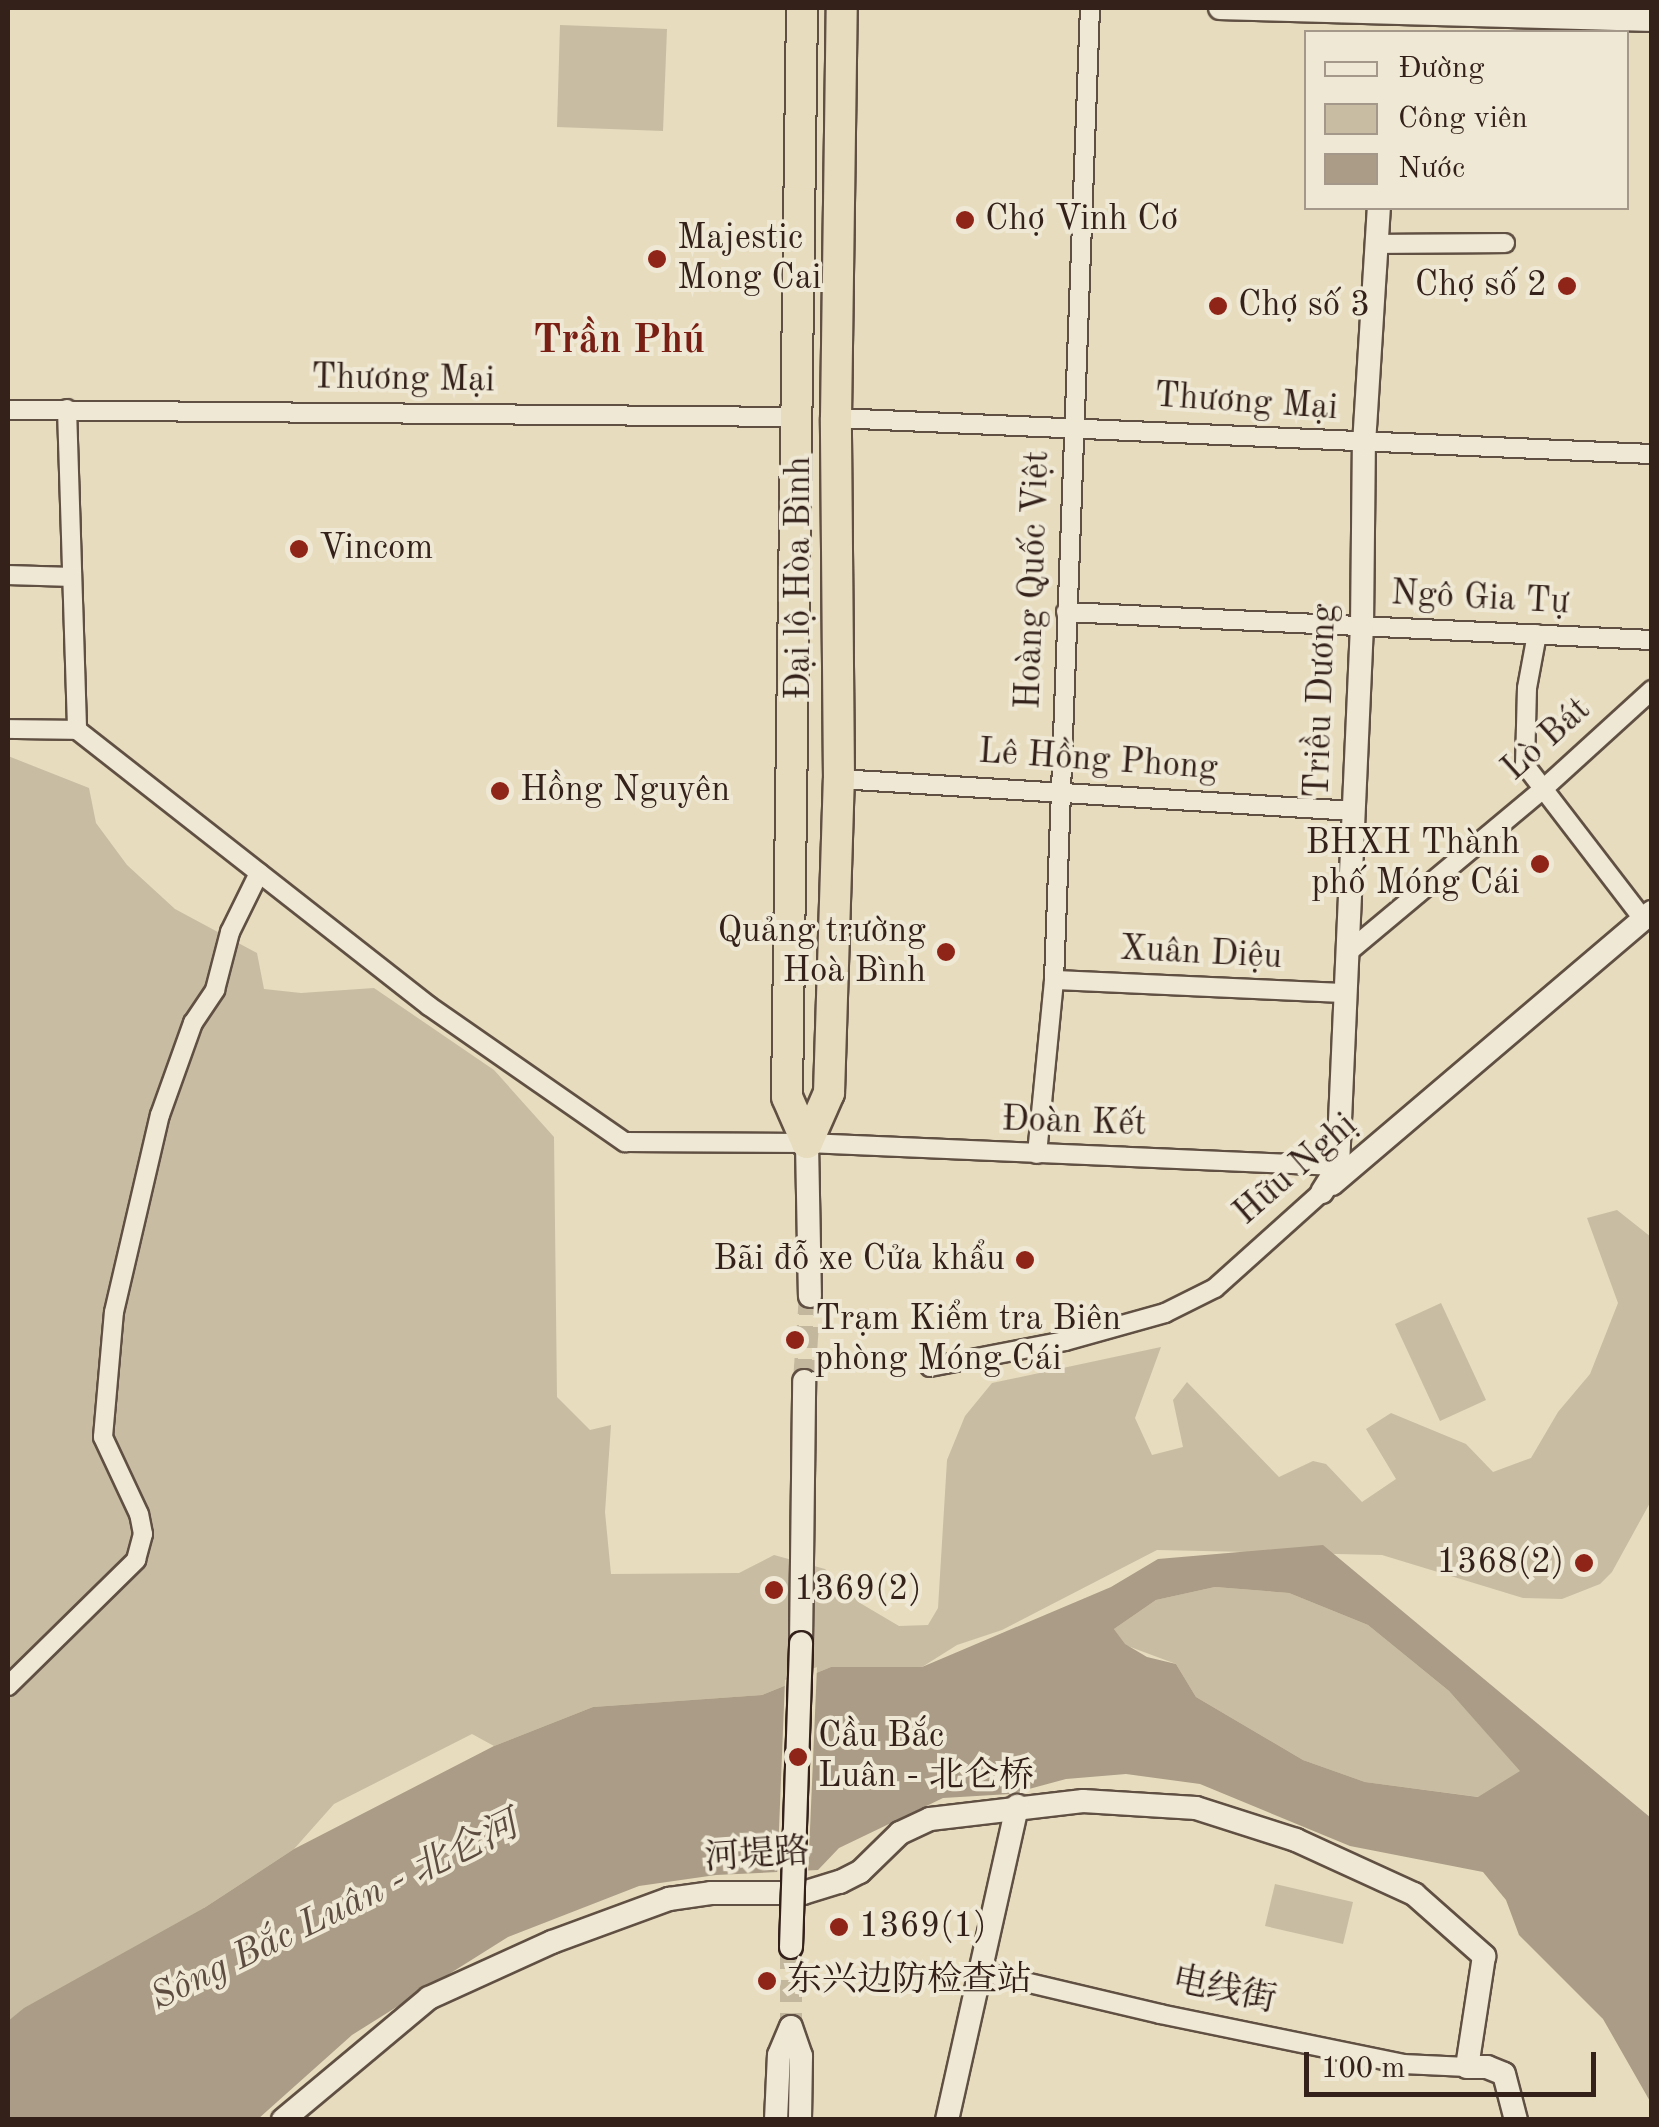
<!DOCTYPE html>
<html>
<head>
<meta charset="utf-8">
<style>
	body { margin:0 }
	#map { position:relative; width:1659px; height:2127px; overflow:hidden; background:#e7dcbe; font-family:"Old Standard TT","Noto Serif SC",serif }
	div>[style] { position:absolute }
	.green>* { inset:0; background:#c8bca2 }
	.water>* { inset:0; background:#aa9c86 }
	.pier>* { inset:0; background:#e7dcbe }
	.secondary-tunnel>* { height:22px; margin-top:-11px; transform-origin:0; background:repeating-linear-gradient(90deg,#c3b79d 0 22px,transparent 0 33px) }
	.roads { filter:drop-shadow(2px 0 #605043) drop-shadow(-2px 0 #605043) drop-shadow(0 2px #605043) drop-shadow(0 -2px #605043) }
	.street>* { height:18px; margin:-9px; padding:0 9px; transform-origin:9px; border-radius:9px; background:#efe8d5 }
	.secondary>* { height:22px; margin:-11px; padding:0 11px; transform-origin:11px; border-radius:11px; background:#efe8d5 }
	.highway>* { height:30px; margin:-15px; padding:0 15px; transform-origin:15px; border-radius:15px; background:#e7dcbe }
	.bridges { filter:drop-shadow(2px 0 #33211a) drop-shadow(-2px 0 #33211a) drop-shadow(0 2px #33211a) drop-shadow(0 -2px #33211a) }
	.secondary-bridge>* { height:22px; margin:-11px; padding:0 11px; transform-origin:11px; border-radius:11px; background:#efe8d5 }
	.dots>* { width:28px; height:28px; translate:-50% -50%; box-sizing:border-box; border:5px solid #efe8d5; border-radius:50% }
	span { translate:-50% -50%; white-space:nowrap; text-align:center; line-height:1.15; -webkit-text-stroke:8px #efe8d5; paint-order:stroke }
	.poi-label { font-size:35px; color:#33211a }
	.left { translate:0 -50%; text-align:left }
	.right { translate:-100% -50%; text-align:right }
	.street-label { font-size:35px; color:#33211a }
	.water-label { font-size:38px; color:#5d4c40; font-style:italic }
	.quarter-label { font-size:40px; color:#7a1f14; font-weight:700 }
	.frame { position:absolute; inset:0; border:10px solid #33211a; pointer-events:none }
	.legend { position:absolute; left:1304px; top:30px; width:325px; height:180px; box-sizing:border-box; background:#efe8d5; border:2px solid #a4988a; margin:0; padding:12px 18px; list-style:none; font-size:30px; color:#33211a }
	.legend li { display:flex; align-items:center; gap:20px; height:50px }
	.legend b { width:50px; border:2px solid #a4988a }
	.scale { position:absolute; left:1304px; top:2052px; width:292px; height:45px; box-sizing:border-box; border:5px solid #33211a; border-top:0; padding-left:12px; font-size:30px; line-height:35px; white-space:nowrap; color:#33211a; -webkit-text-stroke:8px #efe8d5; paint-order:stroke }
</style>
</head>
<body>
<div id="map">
	<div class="green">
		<i style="clip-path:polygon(560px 25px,667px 29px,663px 131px,557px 127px)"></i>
		<i style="clip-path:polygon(8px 756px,89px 788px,96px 823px,127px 865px,175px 909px,257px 953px,264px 989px,301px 993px,374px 988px,494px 1070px,554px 1137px,557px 1397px,590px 1430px,611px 1425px,605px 1512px,611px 1574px,739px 1573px,774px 1555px,825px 1569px,860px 1603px,899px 1626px,928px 1625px,938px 1608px,947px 1460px,965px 1416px,992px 1383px,1161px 1347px,1135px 1418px,1152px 1455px,1183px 1447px,1173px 1400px,1187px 1382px,1279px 1477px,1313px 1461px,1326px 1464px,1362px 1502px,1396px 1479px,1366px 1429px,1391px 1413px,1466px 1444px,1493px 1472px,1531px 1458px,1558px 1412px,1590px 1374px,1618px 1303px,1587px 1218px,1617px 1210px,1651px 1237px,1651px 1501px,1612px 1572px,1600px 1584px,1562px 1599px,1523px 1598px,1382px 1555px,1157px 1550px,1002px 1630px,957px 1645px,922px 1667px,831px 1667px,762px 1695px,593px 1707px,494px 1746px,472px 1734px,334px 1804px,294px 1849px,204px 1908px,211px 1949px,25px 2008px,8px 2021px)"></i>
		<i style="clip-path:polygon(1441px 1303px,1486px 1400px,1440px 1421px,1395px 1324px)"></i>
		<i style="clip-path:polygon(1215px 1587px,1289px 1593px,1368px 1625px,1449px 1691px,1521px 1771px,1479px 1797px,1365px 1782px,1303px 1760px,1196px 1697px,1176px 1664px,1125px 1645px,1114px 1629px,1156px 1600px)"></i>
		<i style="clip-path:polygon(1275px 1884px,1353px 1902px,1343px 1944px,1265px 1926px)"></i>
	</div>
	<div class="water">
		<i style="clip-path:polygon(evenodd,1323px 1545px,1651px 1818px,1651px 2103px,1603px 2019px,1519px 1935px,1506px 1900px,1483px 1872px,1350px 1846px,1200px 1784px,1126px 1774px,1066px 1779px,1010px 1794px,943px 1798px,839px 1848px,818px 1870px,716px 1875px,639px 1886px,508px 1937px,352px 2035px,258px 2119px,8px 2120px,8px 2021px,24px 2008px,204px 1908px,294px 1849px,494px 1746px,593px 1707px,762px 1695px,831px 1667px,922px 1667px,1111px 1587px,1158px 1559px,1323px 1545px,1215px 1587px,1289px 1593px,1368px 1625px,1449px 1691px,1520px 1771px,1478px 1797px,1365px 1782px,1303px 1760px,1196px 1697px,1176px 1664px,1147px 1657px,1125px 1644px,1114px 1629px,1156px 1600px,1215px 1587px)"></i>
	</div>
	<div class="pier">
		<i style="clip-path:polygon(817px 1667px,808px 1876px,777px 1879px,785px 1680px)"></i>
	</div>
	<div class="secondary-tunnel">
		<i style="left:804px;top:1381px;width:85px;rotate:-86deg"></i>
		<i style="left:791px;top:1947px;width:80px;rotate:90deg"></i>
	</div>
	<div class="roads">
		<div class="street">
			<i style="left:1377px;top:244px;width:128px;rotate:-0.4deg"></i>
			<i style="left:67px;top:409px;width:321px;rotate:88.2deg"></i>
			<i style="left:8px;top:410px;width:790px;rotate:0.51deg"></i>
			<i style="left:836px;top:418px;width:817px;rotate:2.53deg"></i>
			<i style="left:8px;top:575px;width:64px;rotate:1.8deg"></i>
			<i style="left:1066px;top:612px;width:587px;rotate:2.74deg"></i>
			<i style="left:1537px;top:634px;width:55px;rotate:100.5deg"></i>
			<i style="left:1527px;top:688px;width:77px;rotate:91.5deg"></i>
			<i style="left:1525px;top:765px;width:194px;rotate:52.5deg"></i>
			<i style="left:8px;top:729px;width:69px;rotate:0.8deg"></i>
			<i style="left:77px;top:730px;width:447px;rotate:38.1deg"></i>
			<i style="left:429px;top:1006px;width:239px;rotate:34.8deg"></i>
			<i style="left:625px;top:1142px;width:182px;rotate:0.3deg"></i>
			<i style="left:807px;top:1143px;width:531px;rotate:2.48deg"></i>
			<i style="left:839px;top:779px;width:515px;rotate:3.56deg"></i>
			<i style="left:1347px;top:953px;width:254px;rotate:-39.9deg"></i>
			<i style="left:1542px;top:790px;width:149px;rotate:-42.3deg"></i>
			<i style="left:1054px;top:980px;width:291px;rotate:2.6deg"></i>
			<i style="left:1037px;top:1154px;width:175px;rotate:-84.4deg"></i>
			<i style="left:1054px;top:980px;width:973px;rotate:-87.88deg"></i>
			<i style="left:930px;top:1367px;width:137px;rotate:-10.9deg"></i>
			<i style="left:1065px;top:1341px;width:104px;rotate:-15.6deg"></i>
			<i style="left:1165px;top:1313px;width:56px;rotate:-26.6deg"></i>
			<i style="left:1215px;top:1288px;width:144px;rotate:-41.9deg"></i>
			<i style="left:8px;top:1686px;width:180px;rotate:-44.5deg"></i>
			<i style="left:136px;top:1560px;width:27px;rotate:-75deg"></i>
			<i style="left:143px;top:1534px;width:20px;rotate:-101deg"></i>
			<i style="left:139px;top:1514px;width:85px;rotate:-115.1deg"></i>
			<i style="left:103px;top:1437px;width:125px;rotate:-85deg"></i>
			<i style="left:114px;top:1312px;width:202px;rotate:-76.9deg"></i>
			<i style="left:160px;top:1115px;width:98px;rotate:-70.3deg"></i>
			<i style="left:193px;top:1023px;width:40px;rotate:-56deg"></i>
			<i style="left:215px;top:990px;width:60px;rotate:-75.5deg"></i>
			<i style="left:230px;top:932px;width:66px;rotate:-63.8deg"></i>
			<i style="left:983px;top:1972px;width:182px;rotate:13.3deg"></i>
			<i style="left:1160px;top:2014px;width:248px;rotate:11.6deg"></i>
			<i style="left:1403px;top:2064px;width:64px;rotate:2.7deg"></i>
		</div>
		<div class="secondary">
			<i style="left:1220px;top:8px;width:432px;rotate:1.6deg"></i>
			<i style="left:807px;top:1143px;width:153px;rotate:88.9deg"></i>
			<i style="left:1332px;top:1184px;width:420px;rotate:-40.4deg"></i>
			<i style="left:1322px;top:1192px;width:31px;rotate:-58deg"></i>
			<i style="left:1338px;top:1166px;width:541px;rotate:-87.46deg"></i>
			<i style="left:1362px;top:626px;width:182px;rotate:-89.4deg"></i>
			<i style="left:1364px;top:444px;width:236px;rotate:-86.4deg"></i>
			<i style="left:801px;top:1643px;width:262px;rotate:-89.3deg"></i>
			<i style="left:791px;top:2027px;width:31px;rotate:71deg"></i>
			<i style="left:801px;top:2056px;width:64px;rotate:90.9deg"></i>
			<i style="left:283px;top:2120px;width:190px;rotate:-39.9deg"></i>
			<i style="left:429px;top:1998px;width:135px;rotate:-24.5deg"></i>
			<i style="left:552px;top:1942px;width:125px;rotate:-20.2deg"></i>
			<i style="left:669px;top:1899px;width:42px;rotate:-8.1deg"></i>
			<i style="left:711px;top:1893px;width:92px"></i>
			<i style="left:803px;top:1893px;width:39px;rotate:-17deg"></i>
			<i style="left:840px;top:1882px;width:22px;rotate:-27deg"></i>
			<i style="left:860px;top:1872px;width:56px;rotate:-44.3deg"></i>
			<i style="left:900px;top:1833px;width:33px;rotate:-25deg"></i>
			<i style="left:930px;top:1819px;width:154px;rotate:-6.7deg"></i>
			<i style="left:1083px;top:1801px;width:113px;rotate:3.5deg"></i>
			<i style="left:1196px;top:1808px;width:105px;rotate:17.7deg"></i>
			<i style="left:1296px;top:1840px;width:130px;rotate:24.6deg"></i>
			<i style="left:1414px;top:1894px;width:94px;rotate:41.5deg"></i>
			<i style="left:1484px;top:1956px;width:112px;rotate:98.7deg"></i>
			<i style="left:1467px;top:2067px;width:20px"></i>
			<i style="left:1487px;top:2067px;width:18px;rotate:22deg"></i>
			<i style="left:1504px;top:2074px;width:48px;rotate:75.4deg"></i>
			<i style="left:776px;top:2120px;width:65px;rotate:-87.4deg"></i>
			<i style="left:779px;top:2055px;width:30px;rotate:-67deg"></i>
			<i style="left:947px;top:2120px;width:322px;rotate:-77.4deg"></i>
		</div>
		<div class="highway">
			<i style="left:802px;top:8px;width:1089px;rotate:90.79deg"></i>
			<i style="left:787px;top:1097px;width:50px;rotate:66.5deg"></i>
			<i style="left:807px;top:1143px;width:55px;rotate:-66.3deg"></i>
			<i style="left:829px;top:1093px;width:314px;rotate:-88.2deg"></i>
			<i style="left:839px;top:779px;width:361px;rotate:-90.5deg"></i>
			<i style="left:836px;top:418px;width:410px;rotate:-89.2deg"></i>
		</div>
	</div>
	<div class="bridges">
		<div class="secondary-bridge">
			<i style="left:791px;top:1947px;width:304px;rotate:-88.1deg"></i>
		</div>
	</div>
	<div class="dots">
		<i style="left:965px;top:220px;background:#8f2418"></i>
		<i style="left:657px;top:259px;background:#8f2418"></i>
		<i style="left:1567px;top:286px;background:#8f2418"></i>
		<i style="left:1218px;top:306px;background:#8f2418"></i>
		<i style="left:299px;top:549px;background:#8f2418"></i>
		<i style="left:500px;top:791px;background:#8f2418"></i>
		<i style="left:1540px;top:864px;background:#8f2418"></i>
		<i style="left:946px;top:952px;background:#8f2418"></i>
		<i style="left:1025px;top:1260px;background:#8f2418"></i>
		<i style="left:795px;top:1340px;background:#8f2418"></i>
		<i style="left:1584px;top:1563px;background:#8f2418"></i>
		<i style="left:774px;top:1590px;background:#8f2418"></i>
		<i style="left:798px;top:1757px;background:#8f2418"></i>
		<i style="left:839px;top:1927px;background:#8f2418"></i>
		<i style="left:767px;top:1981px;background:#8f2418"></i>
	</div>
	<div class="poi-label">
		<span class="left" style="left:985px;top:220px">Chợ Vinh Cơ</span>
		<span class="left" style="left:677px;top:259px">Majestic<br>Mong Cai</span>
		<span class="right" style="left:1547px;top:286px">Chợ số 2</span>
		<span class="left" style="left:1238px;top:306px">Chợ số 3</span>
		<span class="left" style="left:319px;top:549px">Vincom</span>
		<span class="left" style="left:520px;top:791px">Hồng Nguyên</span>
		<span class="right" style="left:1520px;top:864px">BHXH Thành<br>phố Móng Cái</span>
		<span class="right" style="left:926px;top:952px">Quảng trường<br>Hoà Bình</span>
		<span class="right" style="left:1005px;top:1260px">Bãi đỗ xe Cửa khẩu</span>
		<span class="left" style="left:815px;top:1340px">Trạm Kiểm tra Biên<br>phòng Móng Cái</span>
		<span class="right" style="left:1564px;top:1563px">1368(2)</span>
		<span class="left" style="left:794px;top:1590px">1369(2)</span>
		<span class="left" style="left:818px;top:1757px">Cầu Bắc<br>Luân - 北仑桥</span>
		<span class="left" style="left:859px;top:1927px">1369(1)</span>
		<span class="left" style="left:787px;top:1981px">东兴边防检查站</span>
	</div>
	<div class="street-label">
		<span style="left:403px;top:380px;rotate:1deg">Thương Mại</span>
		<span style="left:1246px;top:403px;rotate:4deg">Thương Mại</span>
		<span style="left:800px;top:578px;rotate:-90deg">Đại lộ Hòa Bình</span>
		<span style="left:1034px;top:580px;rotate:-88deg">Hoàng Quốc Việt</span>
		<span style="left:1480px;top:599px;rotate:3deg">Ngô Gia Tự</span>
		<span style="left:1322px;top:701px;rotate:-88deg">Triều Dương</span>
		<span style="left:1547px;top:740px;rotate:-42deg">Lò Bát</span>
		<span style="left:1098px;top:761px;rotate:4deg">Lê Hồng Phong</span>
		<span style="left:1201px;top:954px;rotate:3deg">Xuân Diệu</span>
		<span style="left:1074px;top:1123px;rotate:2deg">Đoàn Kết</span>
		<span style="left:1296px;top:1170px;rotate:-41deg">Hữu Nghị</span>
		<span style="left:757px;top:1856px;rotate:-4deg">河堤路</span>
		<span style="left:1224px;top:1991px;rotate:12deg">电线街</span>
	</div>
	<div class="water-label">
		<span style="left:335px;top:1913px;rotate:-26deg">Sông Bắc Luân - 北仑河</span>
	</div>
	<div class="quarter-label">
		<span style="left:619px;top:342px">Trần Phú</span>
	</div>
	<div class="frame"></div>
	<ul class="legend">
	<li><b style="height:12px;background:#efe8d5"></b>Đường</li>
	<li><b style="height:28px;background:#c8bca2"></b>Công viên</li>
	<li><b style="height:28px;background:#aa9c86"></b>Nước</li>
	</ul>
	<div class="scale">100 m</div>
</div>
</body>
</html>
